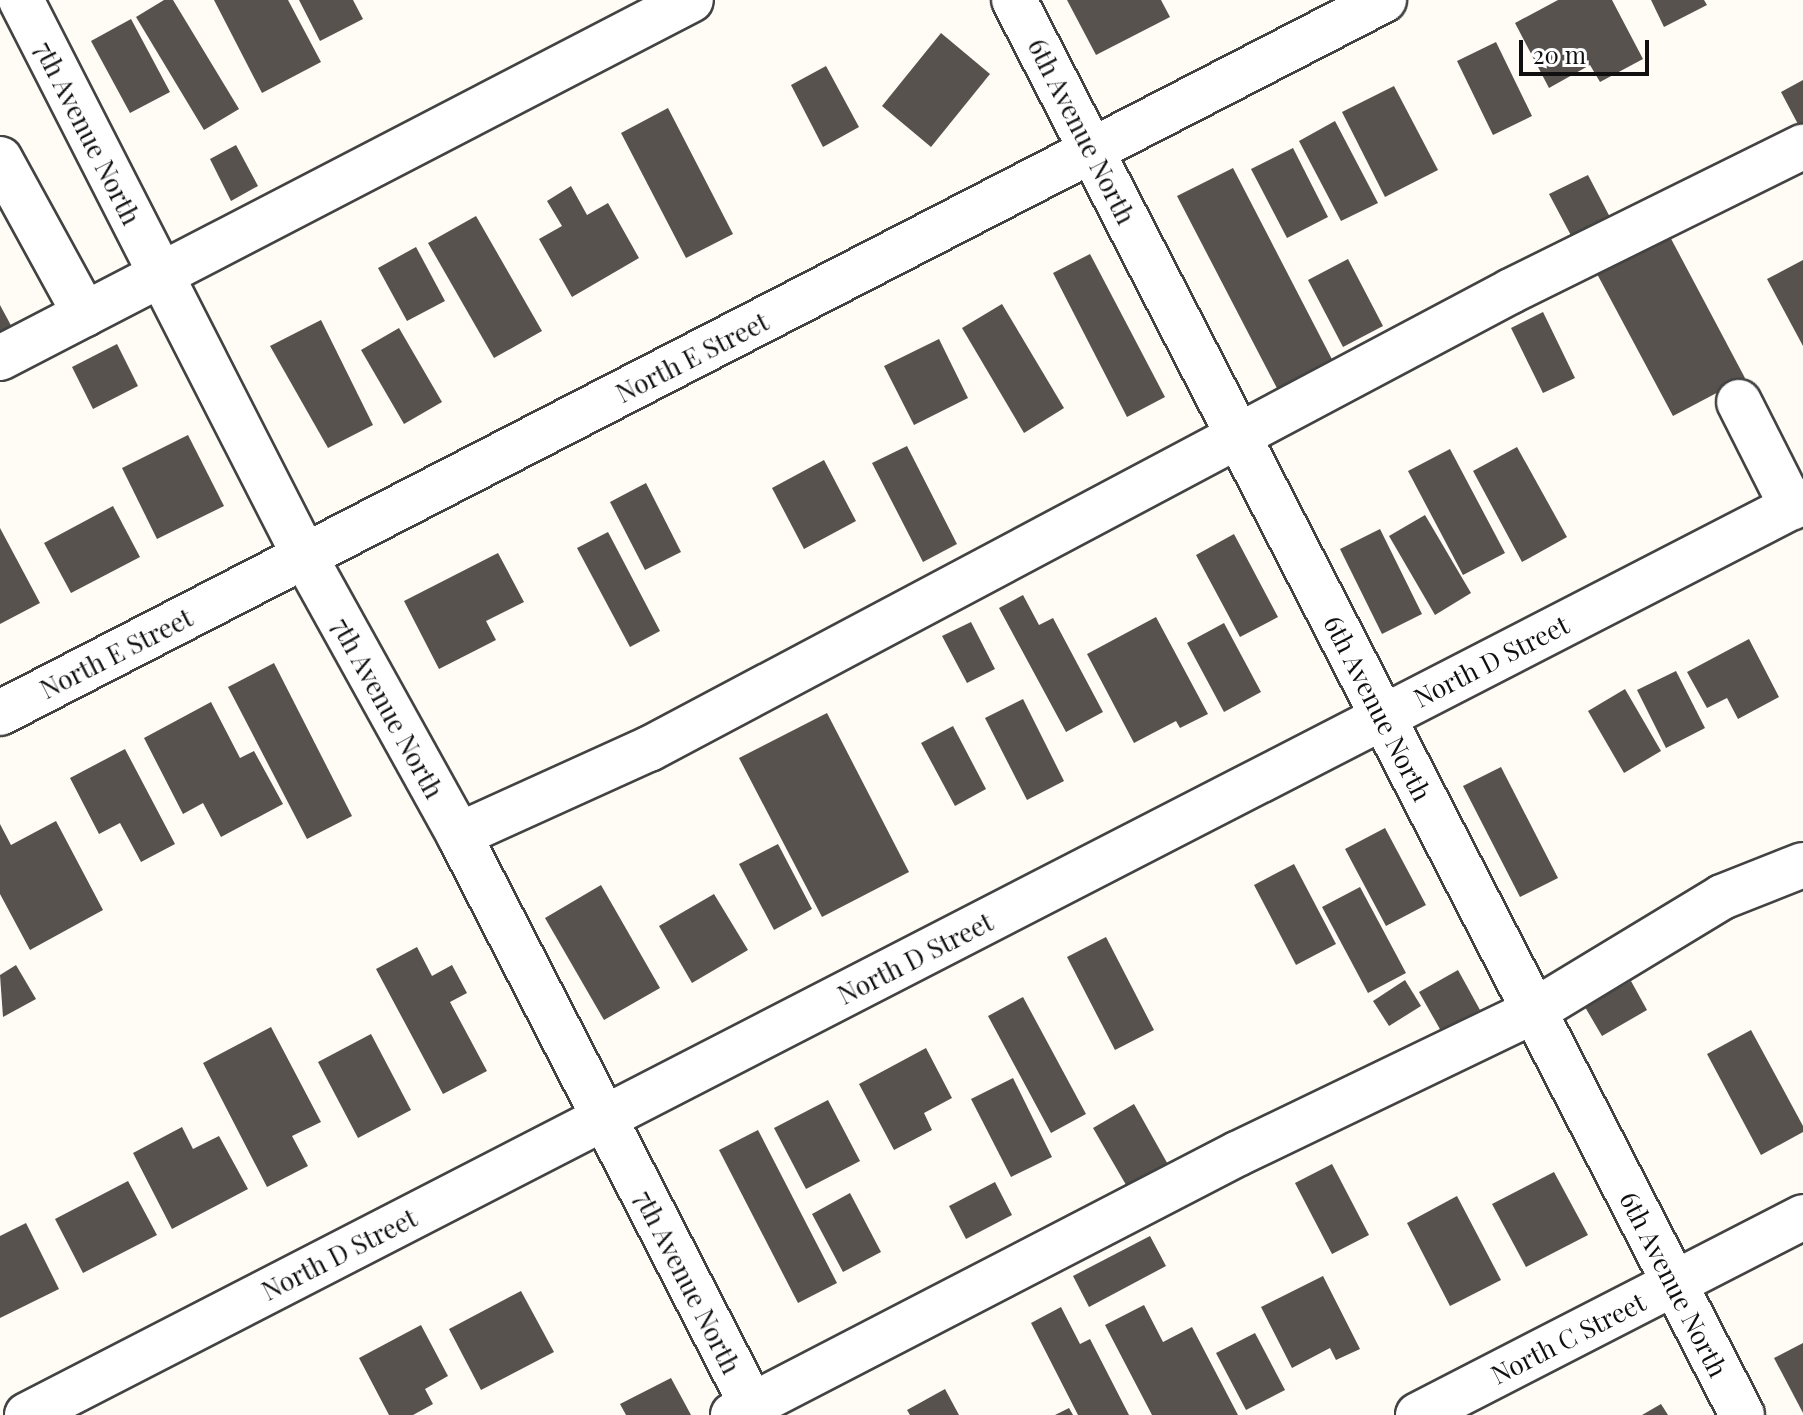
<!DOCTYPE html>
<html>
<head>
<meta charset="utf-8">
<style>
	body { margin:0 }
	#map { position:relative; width:1803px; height:1415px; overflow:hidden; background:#fefcf4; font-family:"Playfair Display",serif }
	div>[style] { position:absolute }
	.building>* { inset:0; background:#57524d }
	.roads { filter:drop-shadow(2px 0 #434343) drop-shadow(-2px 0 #434343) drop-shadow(0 2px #434343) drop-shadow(0 -2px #434343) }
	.minor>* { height:44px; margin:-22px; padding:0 22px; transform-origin:22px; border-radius:22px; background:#fff }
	span { translate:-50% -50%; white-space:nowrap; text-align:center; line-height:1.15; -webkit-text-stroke:8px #fff; paint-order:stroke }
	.street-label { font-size:26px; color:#101010 }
	.scale { position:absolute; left:1519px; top:40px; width:130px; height:36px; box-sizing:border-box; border:4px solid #101010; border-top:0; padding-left:10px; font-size:24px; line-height:28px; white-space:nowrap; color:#101010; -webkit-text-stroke:6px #fff; paint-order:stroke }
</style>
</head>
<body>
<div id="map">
	<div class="building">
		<i style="clip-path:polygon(164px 0,173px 0,239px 109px,204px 130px,136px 17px)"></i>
		<i style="clip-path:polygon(214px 0,288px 0,321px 62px,262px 93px)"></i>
		<i style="clip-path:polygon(299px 0,353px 0,363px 19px,320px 41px)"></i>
		<i style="clip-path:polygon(1067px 0,1161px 0,1170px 17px,1096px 55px)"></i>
		<i style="clip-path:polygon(1558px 0,1612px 0,1643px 59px,1600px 82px,1590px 65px,1549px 88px,1515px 23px)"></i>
		<i style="clip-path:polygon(1651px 0,1704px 0,1707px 5px,1664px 27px)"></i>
		<i style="clip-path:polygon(131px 19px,170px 92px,130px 113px,91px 41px)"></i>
		<i style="clip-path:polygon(941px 33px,990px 74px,931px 147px,882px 106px)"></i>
		<i style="clip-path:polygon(1496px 42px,1532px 116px,1493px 135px,1457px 61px)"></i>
		<i style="clip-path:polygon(826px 66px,859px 127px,823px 147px,791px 85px)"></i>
		<i style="clip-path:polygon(1803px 80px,1803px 126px,1800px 128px,1781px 92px)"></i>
		<i style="clip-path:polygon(1394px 86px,1438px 170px,1385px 197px,1342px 112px)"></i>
		<i style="clip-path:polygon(668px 108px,733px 234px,686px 258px,621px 133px)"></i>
		<i style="clip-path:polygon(1335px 121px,1378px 203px,1341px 221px,1299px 141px)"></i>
		<i style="clip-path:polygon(236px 145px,258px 186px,231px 201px,210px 159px)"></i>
		<i style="clip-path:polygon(1293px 148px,1328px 217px,1287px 238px,1251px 169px)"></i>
		<i style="clip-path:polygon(1233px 168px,1336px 367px,1281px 396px,1177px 196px)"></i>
		<i style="clip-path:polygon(1588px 175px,1613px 223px,1575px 243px,1549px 194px)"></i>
		<i style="clip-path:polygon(571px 186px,587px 215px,608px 203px,639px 258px,572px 297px,539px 239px,562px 226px,547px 201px)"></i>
		<i style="clip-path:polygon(476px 216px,542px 331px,494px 358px,428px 243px)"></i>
		<i style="clip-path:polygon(1668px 233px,1745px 378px,1673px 416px,1596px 272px)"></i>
		<i style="clip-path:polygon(416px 247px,445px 301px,407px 321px,378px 268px)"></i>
		<i style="clip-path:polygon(1090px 254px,1165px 397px,1127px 417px,1053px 273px)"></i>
		<i style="clip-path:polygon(1348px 259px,1383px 326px,1343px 347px,1308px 280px)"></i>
		<i style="clip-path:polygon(1803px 260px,1803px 346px,1767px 279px)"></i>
		<i style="clip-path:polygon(1002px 304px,1064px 408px,1024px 433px,962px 328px)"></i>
		<i style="clip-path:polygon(0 305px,14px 331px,0 338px)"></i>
		<i style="clip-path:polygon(1543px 312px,1575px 378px,1543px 393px,1511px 328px)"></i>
		<i style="clip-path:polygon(321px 320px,373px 425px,328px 448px,270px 346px)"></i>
		<i style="clip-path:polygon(399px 328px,442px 402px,404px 424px,361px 350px)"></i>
		<i style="clip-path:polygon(939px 339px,968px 398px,914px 425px,884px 366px)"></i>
		<i style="clip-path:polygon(117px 344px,138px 386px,93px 409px,72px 367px)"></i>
		<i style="clip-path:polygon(188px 435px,224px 506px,157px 539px,122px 468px)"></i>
		<i style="clip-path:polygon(907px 446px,957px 544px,923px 562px,872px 463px)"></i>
		<i style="clip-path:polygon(1517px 447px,1567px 537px,1522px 562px,1473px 471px)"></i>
		<i style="clip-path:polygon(1450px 449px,1505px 553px,1463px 575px,1408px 471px)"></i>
		<i style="clip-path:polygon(824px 460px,856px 521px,804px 549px,772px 488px)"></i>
		<i style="clip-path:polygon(646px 483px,681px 552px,645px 570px,610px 502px)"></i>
		<i style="clip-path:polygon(113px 506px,140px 557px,71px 593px,44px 543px)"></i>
		<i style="clip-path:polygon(1425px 515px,1471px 593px,1435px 615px,1389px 536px)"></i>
		<i style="clip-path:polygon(0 528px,40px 603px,0 624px)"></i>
		<i style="clip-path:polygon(1380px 529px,1422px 614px,1382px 634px,1340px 549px)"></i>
		<i style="clip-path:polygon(608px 532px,660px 631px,630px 647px,577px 548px)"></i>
		<i style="clip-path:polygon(1234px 534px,1278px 617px,1240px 637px,1196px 555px)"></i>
		<i style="clip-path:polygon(498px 553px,524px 602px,486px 621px,496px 640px,439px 669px,404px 601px)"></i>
		<i style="clip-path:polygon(1023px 595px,1039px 625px,1053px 618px,1103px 712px,1066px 732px,999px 608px)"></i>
		<i style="clip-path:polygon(1156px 617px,1208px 714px,1180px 728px,1176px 721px,1134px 743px,1087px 654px)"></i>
		<i style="clip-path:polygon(971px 622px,995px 669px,967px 683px,942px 636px)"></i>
		<i style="clip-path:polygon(1224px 623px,1261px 692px,1224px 712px,1187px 643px)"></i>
		<i style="clip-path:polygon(1749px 639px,1779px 697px,1738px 719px,1727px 698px,1707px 708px,1687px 672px)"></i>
		<i style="clip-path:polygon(274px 663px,352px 816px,307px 839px,228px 687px)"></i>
		<i style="clip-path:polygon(1676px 671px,1705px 728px,1666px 748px,1637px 690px)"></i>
		<i style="clip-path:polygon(1625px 689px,1661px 751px,1624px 773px,1588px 711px)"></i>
		<i style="clip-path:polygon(1023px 699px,1064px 781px,1027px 800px,985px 718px)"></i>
		<i style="clip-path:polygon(211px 702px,240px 758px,254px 751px,283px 804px,221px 837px,203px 803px,183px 814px,144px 738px)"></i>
		<i style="clip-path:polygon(827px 713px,909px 872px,822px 917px,739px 758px)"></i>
		<i style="clip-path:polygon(953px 726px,986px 789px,955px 806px,921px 743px)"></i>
		<i style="clip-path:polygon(125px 749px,175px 844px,141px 862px,120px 823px,99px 834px,70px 778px)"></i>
		<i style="clip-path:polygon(1501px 767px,1558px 878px,1520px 897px,1463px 786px)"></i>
		<i style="clip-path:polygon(56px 821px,103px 910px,30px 950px,0 894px,0 824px,11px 845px)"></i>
		<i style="clip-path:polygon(1385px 828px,1426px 905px,1386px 926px,1345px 849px)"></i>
		<i style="clip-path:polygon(778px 844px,812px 909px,774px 930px,739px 864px)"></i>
		<i style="clip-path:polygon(1294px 864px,1336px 944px,1296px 965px,1254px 885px)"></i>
		<i style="clip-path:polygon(601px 885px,660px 988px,604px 1020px,545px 918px)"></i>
		<i style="clip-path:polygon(1360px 887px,1406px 973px,1368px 993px,1322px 907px)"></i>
		<i style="clip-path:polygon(714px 894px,748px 950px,692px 983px,659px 926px)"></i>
		<i style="clip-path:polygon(1106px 937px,1154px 1030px,1115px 1050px,1067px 957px)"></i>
		<i style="clip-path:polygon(417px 947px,432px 976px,452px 965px,467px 993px,450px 1002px,487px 1071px,443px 1094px,376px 969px)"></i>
		<i style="clip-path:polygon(16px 965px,36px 999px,3px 1017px,0 975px)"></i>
		<i style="clip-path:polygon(1458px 970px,1480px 1010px,1441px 1031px,1419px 992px)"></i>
		<i style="clip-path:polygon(1405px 980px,1421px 1006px,1389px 1026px,1373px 1001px)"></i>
		<i style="clip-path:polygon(1631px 981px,1647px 1010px,1602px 1036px,1585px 1007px)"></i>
		<i style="clip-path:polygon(1023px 997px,1086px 1114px,1051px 1133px,988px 1016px)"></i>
		<i style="clip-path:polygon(271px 1027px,321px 1122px,292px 1136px,308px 1166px,267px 1187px,203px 1063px)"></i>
		<i style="clip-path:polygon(1751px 1030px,1803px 1126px,1803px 1132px,1761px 1155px,1707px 1054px)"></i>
		<i style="clip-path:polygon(371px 1034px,411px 1110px,358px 1138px,318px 1062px)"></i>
		<i style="clip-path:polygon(926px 1048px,952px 1098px,924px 1113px,932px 1130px,894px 1150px,859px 1084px)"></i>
		<i style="clip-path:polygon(1013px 1078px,1052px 1157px,1011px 1177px,971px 1099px)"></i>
		<i style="clip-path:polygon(828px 1100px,860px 1161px,806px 1189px,774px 1128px)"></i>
		<i style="clip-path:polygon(1134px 1104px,1170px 1168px,1129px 1190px,1093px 1128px)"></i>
		<i style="clip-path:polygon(182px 1127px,193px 1149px,219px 1136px,248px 1189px,172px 1229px,133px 1153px)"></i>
		<i style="clip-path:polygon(758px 1130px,837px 1283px,798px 1303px,719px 1150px)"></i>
		<i style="clip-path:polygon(1332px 1164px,1369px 1235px,1332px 1254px,1295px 1183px)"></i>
		<i style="clip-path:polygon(1554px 1172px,1588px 1235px,1526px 1267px,1492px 1204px)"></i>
		<i style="clip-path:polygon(128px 1181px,157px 1235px,83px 1273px,55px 1219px)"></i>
		<i style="clip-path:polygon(995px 1182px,1012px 1215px,966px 1239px,949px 1206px)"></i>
		<i style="clip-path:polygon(850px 1193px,881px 1252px,843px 1272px,812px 1214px)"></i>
		<i style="clip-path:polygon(1457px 1196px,1501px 1280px,1450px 1306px,1407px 1223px)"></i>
		<i style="clip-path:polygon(26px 1223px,59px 1289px,0 1318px,0 1236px)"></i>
		<i style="clip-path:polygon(1150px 1236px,1166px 1266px,1089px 1307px,1073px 1276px)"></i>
		<i style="clip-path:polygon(1323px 1276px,1360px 1349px,1336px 1360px,1330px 1348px,1292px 1368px,1261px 1307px)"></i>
		<i style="clip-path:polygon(521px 1291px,554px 1352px,481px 1390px,449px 1329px)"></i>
		<i style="clip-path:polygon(1144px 1305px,1163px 1342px,1192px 1327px,1238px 1415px,1152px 1415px,1105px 1325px)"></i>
		<i style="clip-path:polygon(1061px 1307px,1080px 1344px,1090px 1339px,1129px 1415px,1078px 1415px,1031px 1323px)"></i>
		<i style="clip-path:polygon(421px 1325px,448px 1376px,425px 1389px,433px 1404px,413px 1415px,389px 1415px,359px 1358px)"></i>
		<i style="clip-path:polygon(1255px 1333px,1285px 1390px,1246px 1410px,1216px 1353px)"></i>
		<i style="clip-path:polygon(1803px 1343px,1803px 1413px,1774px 1358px)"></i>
		<i style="clip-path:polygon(671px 1378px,691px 1415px,626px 1415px,620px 1404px)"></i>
		<i style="clip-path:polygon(945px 1389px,959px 1415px,910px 1415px,907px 1410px)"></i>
		<i style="clip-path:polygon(1661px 1404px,1668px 1415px,1642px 1415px)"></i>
		<i style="clip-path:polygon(1069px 1408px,1073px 1415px,1055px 1415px)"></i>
	</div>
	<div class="roads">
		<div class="minor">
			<i style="left:21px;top:0;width:625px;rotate:62.98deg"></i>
			<i style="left:305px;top:557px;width:318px;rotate:61deg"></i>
			<i style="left:459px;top:835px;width:652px;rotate:62.81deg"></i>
			<i style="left:1014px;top:0;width:1591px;rotate:62.77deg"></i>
			<i style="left:0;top:159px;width:177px;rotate:61.3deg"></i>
			<i style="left:0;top:358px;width:778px;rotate:-27.39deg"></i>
			<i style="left:1739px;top:402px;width:118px;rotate:63.2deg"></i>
			<i style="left:0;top:713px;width:1557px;rotate:-27.26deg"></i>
			<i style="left:459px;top:835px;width:209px;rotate:-24.4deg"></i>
			<i style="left:649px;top:749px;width:976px;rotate:-27.98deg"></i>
			<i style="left:1511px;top:291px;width:326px;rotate:-26.3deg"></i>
			<i style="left:27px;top:1415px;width:1997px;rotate:-27.23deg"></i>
			<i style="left:733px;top:1415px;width:568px;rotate:-27.38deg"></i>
			<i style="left:1237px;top:1154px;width:330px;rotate:-25.7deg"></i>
			<i style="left:1534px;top:1011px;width:220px;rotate:-31.2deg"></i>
			<i style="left:1722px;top:897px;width:87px;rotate:-21.6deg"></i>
			<i style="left:1418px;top:1415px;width:433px;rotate:-27.2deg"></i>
		</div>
	</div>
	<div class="street-label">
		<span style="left:1082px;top:131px;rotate:63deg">6th Avenue North</span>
		<span style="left:88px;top:133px;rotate:63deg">7th Avenue North</span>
		<span style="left:692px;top:357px;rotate:-27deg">North E Street</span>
		<span style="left:116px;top:653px;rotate:-27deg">North E Street</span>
		<span style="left:1491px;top:661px;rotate:-27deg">North D Street</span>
		<span style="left:388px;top:708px;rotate:61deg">7th Avenue North</span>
		<span style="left:1378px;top:708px;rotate:63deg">6th Avenue North</span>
		<span style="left:915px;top:958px;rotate:-27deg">North D Street</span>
		<span style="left:339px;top:1254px;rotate:-27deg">North D Street</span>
		<span style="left:688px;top:1282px;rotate:63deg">7th Avenue North</span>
		<span style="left:1674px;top:1284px;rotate:63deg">6th Avenue North</span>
		<span style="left:1568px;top:1338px;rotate:-27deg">North C Street</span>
	</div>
	<div class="scale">20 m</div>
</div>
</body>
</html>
